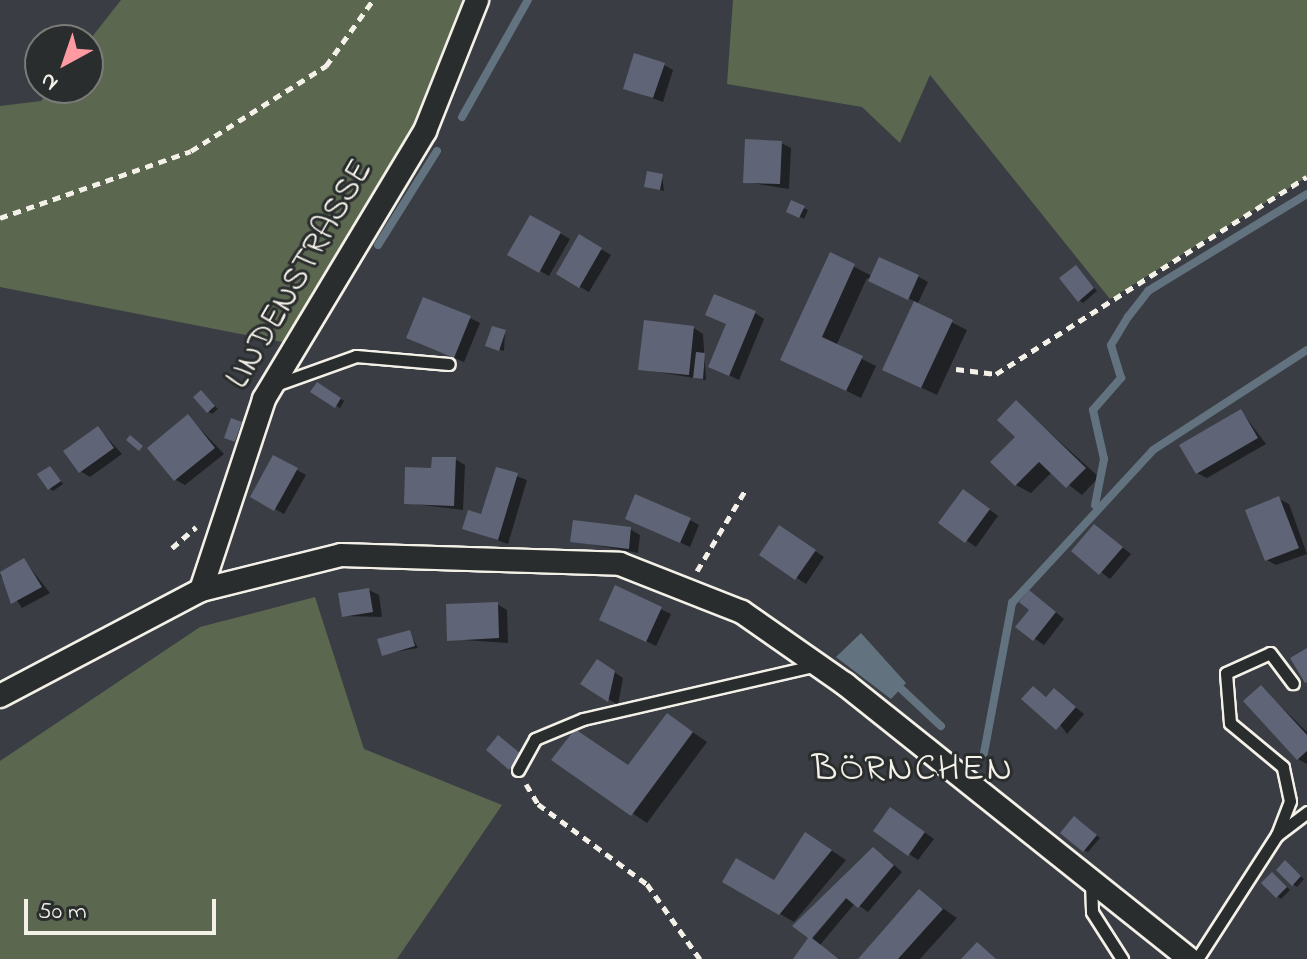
<!DOCTYPE html>
<html>
<head>
<meta charset="utf-8">
<style>
	body { margin:0 }
	#map { position:relative; width:1307px; height:959px; overflow:hidden; background:#3a3e44; font-family:"Indie Flower",sans-serif }
	div>[style] { position:absolute }
	.green>* { inset:0; background:#5b674f }
	.water>* { inset:0; background:#62737f }
	.shadow>* { inset:0; background:#0007 }
	.stream>* { height:8px; margin:-4px; padding:0 4px; transform-origin:4px; border-radius:4px; background:#62737f }
	.building>* { inset:0; background:#5f6476 }
	.path>* { height:5px; margin-top:-2.5px; transform-origin:0; background:repeating-linear-gradient(90deg,#f4f1e8 0 8px,transparent 0 14px) }
	.roads { filter:drop-shadow(2px 0 #f4f1e8) drop-shadow(-2px 0 #f4f1e8) drop-shadow(0 2px #f4f1e8) drop-shadow(0 -2px #f4f1e8) }
	.service>* { height:11px; margin:-5.5px; padding:0 5.5px; transform-origin:5.5px; border-radius:5.5px; background:#2a2d2e }
	.minor>* { height:22px; margin:-11px; padding:0 11px; transform-origin:11px; border-radius:11px; background:#2a2d2e }
	span { translate:-50% -50%; white-space:nowrap; text-align:center; line-height:1.15; -webkit-text-stroke:6px #2a2d2e; paint-order:stroke }
	.street-label { font-size:34px; color:#f4f1e8 }
	.quarter-label { font-size:38px; color:#f4f1e8; letter-spacing:2px }
	.north { position:absolute; left:24px; top:24px; width:80px; height:80px; box-sizing:border-box; background:#2a2d2e; border:2px solid #7b7b78; border-radius:50%; rotate:220deg; font-size:22px; font-weight:700; line-height:32px; text-align:center; color:#f4f1e8 }
	.north::after { content:''; display:block; margin:auto; width:28px; height:36px; background:#ff9aa2; clip-path:polygon(50% 0,100% 100%,50% 72%,0 100%) }
	.scale { position:absolute; left:24px; top:899px; width:192px; height:36px; box-sizing:border-box; border:4px solid #f4f1e8; border-top:0; padding-left:10px; font-size:24px; line-height:28px; white-space:nowrap; color:#f4f1e8; -webkit-text-stroke:6px #2a2d2e; paint-order:stroke }
</style>
</head>
<body>
<div id="map">
	<div class="green">
		<i style="clip-path:polygon(121px 0,477px 0,425px 131px,292px 344px,0 287px,0 106px,41px 101px,52px 88px,88px 88px,88px 42px)"></i>
		<i style="clip-path:polygon(733px 0,1307px 0,1307px 177px,1110px 299px,930px 75px,900px 143px,862px 107px,727px 84px)"></i>
		<i style="clip-path:polygon(315px 597px,364px 749px,502px 805px,397px 959px,0 959px,0 761px,200px 627px)"></i>
	</div>
	<div class="water">
		<i style="clip-path:polygon(861px 633px,906px 683px,891px 699px,836px 657px)"></i>
	</div>
	<div class="shadow">
		<i style="clip-path:polygon(664px 65px,673px 70px,663px 102px,625px 88px)"></i>
		<i style="clip-path:polygon(781px 143px,791px 148px,789px 189px,745px 182px)"></i>
		<i style="clip-path:polygon(662px 176px,664px 191px,646px 186px)"></i>
		<i style="clip-path:polygon(792px 203px,808px 210px,804px 219px,788px 211px)"></i>
		<i style="clip-path:polygon(531px 217px,570px 239px,549px 276px,510px 254px)"></i>
		<i style="clip-path:polygon(580px 237px,611px 255px,589px 292px,558px 274px)"></i>
		<i style="clip-path:polygon(831px 255px,872px 276px,880px 259px,919px 277px,928px 282px,917px 305px,967px 330px,937px 395px,899px 377px,916px 302px,867px 278px,836px 346px,876px 366px,861px 398px,782px 359px)"></i>
		<i style="clip-path:polygon(1076px 268px,1097px 291px,1083px 303px,1079px 300px)"></i>
		<i style="clip-path:polygon(755px 313px,764px 319px,739px 380px,720px 371px)"></i>
		<i style="clip-path:polygon(470px 318px,480px 323px,464px 362px,418px 343px)"></i>
		<i style="clip-path:polygon(694px 328px,703px 334px,706px 380px,640px 369px)"></i>
		<i style="clip-path:polygon(505px 332px,504px 351px,492px 348px)"></i>
		<i style="clip-path:polygon(318px 384px,344px 401px,340px 408px,313px 391px)"></i>
		<i style="clip-path:polygon(202px 393px,218px 409px,212px 414px,208px 411px)"></i>
		<i style="clip-path:polygon(1017px 403px,1099px 477px,1082px 495px,1052px 472px,1031px 493px,1016px 485px)"></i>
		<i style="clip-path:polygon(1241px 411px,1266px 444px,1207px 478px,1197px 473px)"></i>
		<i style="clip-path:polygon(188px 416px,224px 454px,185px 485px,176px 480px)"></i>
		<i style="clip-path:polygon(233px 421px,245px 426px,239px 443px,230px 440px)"></i>
		<i style="clip-path:polygon(98px 428px,122px 454px,90px 477px,80px 471px)"></i>
		<i style="clip-path:polygon(274px 457px,306px 475px,284px 514px,252px 496px)"></i>
		<i style="clip-path:polygon(455px 459px,465px 465px,463px 510px,406px 503px)"></i>
		<i style="clip-path:polygon(50px 468px,63px 484px,53px 491px,49px 488px)"></i>
		<i style="clip-path:polygon(497px 469px,527px 480px,508px 544px,464px 528px,483px 517px)"></i>
		<i style="clip-path:polygon(973px 497px,998px 516px,976px 547px,941px 523px)"></i>
		<i style="clip-path:polygon(1279px 499px,1289px 504px,1307px 554px,1276px 565px,1267px 560px)"></i>
		<i style="clip-path:polygon(690px 520px,699px 525px,690px 547px,634px 521px)"></i>
		<i style="clip-path:polygon(1095px 526px,1131px 554px,1110px 579px,1074px 551px)"></i>
		<i style="clip-path:polygon(630px 529px,640px 535px,638px 553px,572px 541px)"></i>
		<i style="clip-path:polygon(789px 533px,824px 557px,806px 584px,762px 555px)"></i>
		<i style="clip-path:polygon(24px 560px,50px 593px,22px 608px,0 575px)"></i>
		<i style="clip-path:polygon(616px 588px,671px 614px,656px 646px,611px 624px)"></i>
		<i style="clip-path:polygon(369px 590px,379px 595px,382px 617px,344px 616px)"></i>
		<i style="clip-path:polygon(1038px 598px,1064px 619px,1044px 645px,1018px 627px)"></i>
		<i style="clip-path:polygon(497px 604px,507px 610px,508px 643px,449px 639px)"></i>
		<i style="clip-path:polygon(409px 632px,418px 648px,383px 654px)"></i>
		<i style="clip-path:polygon(607px 667px,623px 678px,618px 705px,583px 683px)"></i>
		<i style="clip-path:polygon(1261px 687px,1307px 732px,1307px 764px,1298px 759px)"></i>
		<i style="clip-path:polygon(1033px 688px,1048px 698px,1055px 691px,1084px 714px,1067px 734px)"></i>
		<i style="clip-path:polygon(668px 715px,707px 742px,647px 823px,554px 760px,630px 767px)"></i>
		<i style="clip-path:polygon(900px 815px,934px 839px,918px 860px,875px 831px)"></i>
		<i style="clip-path:polygon(1079px 820px,1100px 838px,1088px 852px,1084px 850px)"></i>
		<i style="clip-path:polygon(820px 843px,846px 860px,794px 922px,725px 882px,775px 883px)"></i>
		<i style="clip-path:polygon(883px 855px,902px 872px,868px 912px,855px 903px,820px 945px,840px 959px,795px 959px)"></i>
		<i style="clip-path:polygon(1289px 865px,1304px 879px,1297px 887px,1293px 884px)"></i>
		<i style="clip-path:polygon(1276px 877px,1290px 890px,1281px 899px,1277px 896px)"></i>
		<i style="clip-path:polygon(919px 892px,957px 918px,920px 959px,861px 959px)"></i>
	</div>
	<div class="stream">
		<i style="left:462px;top:117px;width:134px;rotate:-60.6deg"></i>
		<i style="left:378px;top:245px;width:111px;rotate:-57.9deg"></i>
		<i style="left:1095px;top:505px;width:47px;rotate:-78.9deg"></i>
		<i style="left:1104px;top:459px;width:50px;rotate:-102.7deg"></i>
		<i style="left:1093px;top:410px;width:43px;rotate:-48.8deg"></i>
		<i style="left:1121px;top:378px;width:34px;rotate:-107deg"></i>
		<i style="left:1111px;top:345px;width:33px;rotate:-59deg"></i>
		<i style="left:1128px;top:317px;width:33px;rotate:-52deg"></i>
		<i style="left:1148px;top:291px;width:186px;rotate:-31.4deg"></i>
		<i style="left:895px;top:683px;width:63px;rotate:43.1deg"></i>
		<i style="left:984px;top:753px;width:153px;rotate:-79.4deg"></i>
		<i style="left:1012px;top:603px;width:208px;rotate:-47.3deg"></i>
		<i style="left:1153px;top:450px;width:184px;rotate:-33deg"></i>
	</div>
	<div class="building">
		<i style="clip-path:polygon(634px 53px,665px 63px,653px 98px,623px 89px)"></i>
		<i style="clip-path:polygon(745px 139px,782px 141px,780px 184px,743px 183px)"></i>
		<i style="clip-path:polygon(647px 171px,663px 174px,660px 190px,644px 187px)"></i>
		<i style="clip-path:polygon(791px 200px,805px 206px,799px 218px,786px 212px)"></i>
		<i style="clip-path:polygon(530px 215px,561px 232px,539px 273px,507px 255px)"></i>
		<i style="clip-path:polygon(579px 234px,602px 248px,579px 288px,556px 274px)"></i>
		<i style="clip-path:polygon(830px 252px,855px 264px,822px 337px,863px 356px,846px 391px,780px 360px)"></i>
		<i style="clip-path:polygon(879px 257px,919px 275px,908px 300px,868px 281px)"></i>
		<i style="clip-path:polygon(1076px 265px,1094px 288px,1078px 302px,1059px 278px)"></i>
		<i style="clip-path:polygon(714px 294px,756px 311px,729px 376px,708px 367px,726px 324px,705px 315px)"></i>
		<i style="clip-path:polygon(423px 297px,471px 316px,454px 358px,406px 338px)"></i>
		<i style="clip-path:polygon(914px 301px,953px 320px,921px 388px,882px 370px)"></i>
		<i style="clip-path:polygon(644px 320px,694px 326px,689px 375px,638px 370px)"></i>
		<i style="clip-path:polygon(492px 326px,506px 330px,499px 351px,485px 346px)"></i>
		<i style="clip-path:polygon(696px 352px,705px 353px,703px 379px,693px 378px)"></i>
		<i style="clip-path:polygon(317px 382px,341px 398px,335px 408px,310px 392px)"></i>
		<i style="clip-path:polygon(201px 390px,215px 406px,207px 413px,193px 397px)"></i>
		<i style="clip-path:polygon(1016px 400px,1086px 468px,1066px 488px,1039px 462px,1015px 486px,990px 462px,1015px 437px,997px 420px)"></i>
		<i style="clip-path:polygon(1241px 409px,1258px 438px,1196px 474px,1179px 445px)"></i>
		<i style="clip-path:polygon(188px 414px,215px 448px,174px 481px,147px 448px)"></i>
		<i style="clip-path:polygon(231px 418px,242px 422px,235px 442px,224px 438px)"></i>
		<i style="clip-path:polygon(98px 426px,114px 448px,79px 473px,63px 451px)"></i>
		<i style="clip-path:polygon(130px 435px,143px 446px,139px 451px,126px 440px)"></i>
		<i style="clip-path:polygon(273px 455px,298px 468px,274px 511px,250px 497px)"></i>
		<i style="clip-path:polygon(432px 457px,456px 457px,454px 506px,404px 504px,405px 467px,431px 468px)"></i>
		<i style="clip-path:polygon(50px 466px,61px 481px,48px 490px,37px 474px)"></i>
		<i style="clip-path:polygon(496px 467px,518px 473px,498px 540px,462px 529px,468px 510px,481px 514px)"></i>
		<i style="clip-path:polygon(963px 489px,990px 509px,965px 543px,938px 523px)"></i>
		<i style="clip-path:polygon(635px 494px,691px 518px,680px 543px,625px 519px)"></i>
		<i style="clip-path:polygon(1279px 496px,1299px 548px,1265px 561px,1245px 510px)"></i>
		<i style="clip-path:polygon(573px 520px,631px 527px,629px 549px,570px 542px)"></i>
		<i style="clip-path:polygon(1094px 524px,1123px 547px,1099px 575px,1071px 551px)"></i>
		<i style="clip-path:polygon(779px 525px,816px 550px,795px 580px,759px 555px)"></i>
		<i style="clip-path:polygon(24px 558px,42px 587px,11px 604px,0 572px)"></i>
		<i style="clip-path:polygon(615px 585px,662px 607px,646px 642px,599px 620px)"></i>
		<i style="clip-path:polygon(369px 588px,373px 612px,342px 617px,338px 593px)"></i>
		<i style="clip-path:polygon(1029px 590px,1056px 612px,1033px 641px,1015px 627px,1029px 610px,1019px 602px)"></i>
		<i style="clip-path:polygon(498px 602px,499px 638px,447px 641px,446px 604px)"></i>
		<i style="clip-path:polygon(410px 630px,415px 646px,382px 656px,377px 639px)"></i>
		<i style="clip-path:polygon(1307px 648px,1307px 682px,1305px 683px,1290px 658px)"></i>
		<i style="clip-path:polygon(597px 659px,615px 671px,608px 702px,580px 684px)"></i>
		<i style="clip-path:polygon(1261px 685px,1307px 735px,1307px 751px,1297px 760px,1243px 701px)"></i>
		<i style="clip-path:polygon(1033px 686px,1046px 697px,1054px 688px,1076px 707px,1056px 730px,1021px 699px)"></i>
		<i style="clip-path:polygon(667px 713px,693px 732px,631px 816px,551px 760px,575px 729px,628px 765px)"></i>
		<i style="clip-path:polygon(498px 735px,522px 755px,509px 770px,486px 750px)"></i>
		<i style="clip-path:polygon(890px 807px,925px 832px,908px 856px,873px 831px)"></i>
		<i style="clip-path:polygon(1074px 816px,1097px 835px,1083px 852px,1060px 833px)"></i>
		<i style="clip-path:polygon(805px 832px,832px 850px,779px 915px,722px 882px,736px 858px,774px 880px)"></i>
		<i style="clip-path:polygon(873px 847px,894px 865px,858px 908px,846px 898px,812px 938px,839px 959px,793px 959px,808px 938px,792px 926px)"></i>
		<i style="clip-path:polygon(1285px 860px,1301px 876px,1292px 886px,1276px 870px)"></i>
		<i style="clip-path:polygon(1272px 872px,1287px 887px,1276px 898px,1261px 883px)"></i>
		<i style="clip-path:polygon(919px 889px,943px 909px,898px 959px,858px 959px)"></i>
		<i style="clip-path:polygon(977px 942px,996px 959px,961px 959px)"></i>
	</div>
	<div class="path">
		<i style="left:0;top:218px;width:202px;rotate:-19.3deg"></i>
		<i style="left:191px;top:151px;width:160px;rotate:-32.2deg"></i>
		<i style="left:326px;top:66px;width:81px;rotate:-54.5deg"></i>
		<i style="left:956px;top:369px;width:40px;rotate:7.1deg"></i>
		<i style="left:996px;top:374px;width:368px;rotate:-32.4deg"></i>
		<i style="left:172px;top:548px;width:32px;rotate:-41deg"></i>
		<i style="left:697px;top:571px;width:96px;rotate:-59.1deg"></i>
		<i style="left:526px;top:784px;width:23px;rotate:59deg"></i>
		<i style="left:538px;top:804px;width:135px;rotate:36.3deg"></i>
		<i style="left:647px;top:884px;width:92px;rotate:54.8deg"></i>
	</div>
	<div class="roads">
		<div class="service">
			<i style="left:278px;top:384px;width:83px;rotate:-19.7deg"></i>
			<i style="left:356px;top:356px;width:93px;rotate:4.9deg"></i>
			<i style="left:518px;top:770px;width:35px;rotate:-61deg"></i>
			<i style="left:535px;top:739px;width:52px;rotate:-22.6deg"></i>
			<i style="left:583px;top:719px;width:240px;rotate:-13deg"></i>
			<i style="left:1277px;top:835px;width:36px;rotate:-69deg"></i>
			<i style="left:1290px;top:801px;width:35px;rotate:-102deg"></i>
			<i style="left:1283px;top:767px;width:69px;rotate:-140.3deg"></i>
			<i style="left:1230px;top:723px;width:50px;rotate:-94.6deg"></i>
			<i style="left:1226px;top:673px;width:48px;rotate:-24.4deg"></i>
			<i style="left:1270px;top:653px;width:38px;rotate:53deg"></i>
			<i style="left:1091px;top:882px;width:30px;rotate:88deg"></i>
			<i style="left:1092px;top:912px;width:56px;rotate:57.4deg"></i>
			<i style="left:1197px;top:959px;width:148px;rotate:-57.2deg"></i>
			<i style="left:1277px;top:835px;width:38px;rotate:-37deg"></i>
		</div>
		<div class="minor">
			<i style="left:201px;top:590px;width:201px;rotate:-71.7deg"></i>
			<i style="left:264px;top:399px;width:313px;rotate:-59deg"></i>
			<i style="left:425px;top:131px;width:141px;rotate:-68.3deg"></i>
			<i style="left:0;top:696px;width:227px;rotate:-27.8deg"></i>
			<i style="left:201px;top:590px;width:144px;rotate:-14deg"></i>
			<i style="left:341px;top:555px;width:279px;rotate:1.8deg"></i>
			<i style="left:620px;top:564px;width:131px;rotate:21.5deg"></i>
			<i style="left:742px;top:612px;width:126px;rotate:35deg"></i>
			<i style="left:845px;top:684px;width:441px;rotate:38.6deg"></i>
		</div>
	</div>
	<div class="street-label">
		<span style="left:301px;top:275px;rotate:-60deg">LINDENSTRASSE</span>
	</div>
	<div class="quarter-label">
		<span style="left:913px;top:771px">BÖRNCHEN</span>
	</div>
	<div class="north">N</div>
	<div class="scale">50 m</div>
</div>
</body>
</html>
